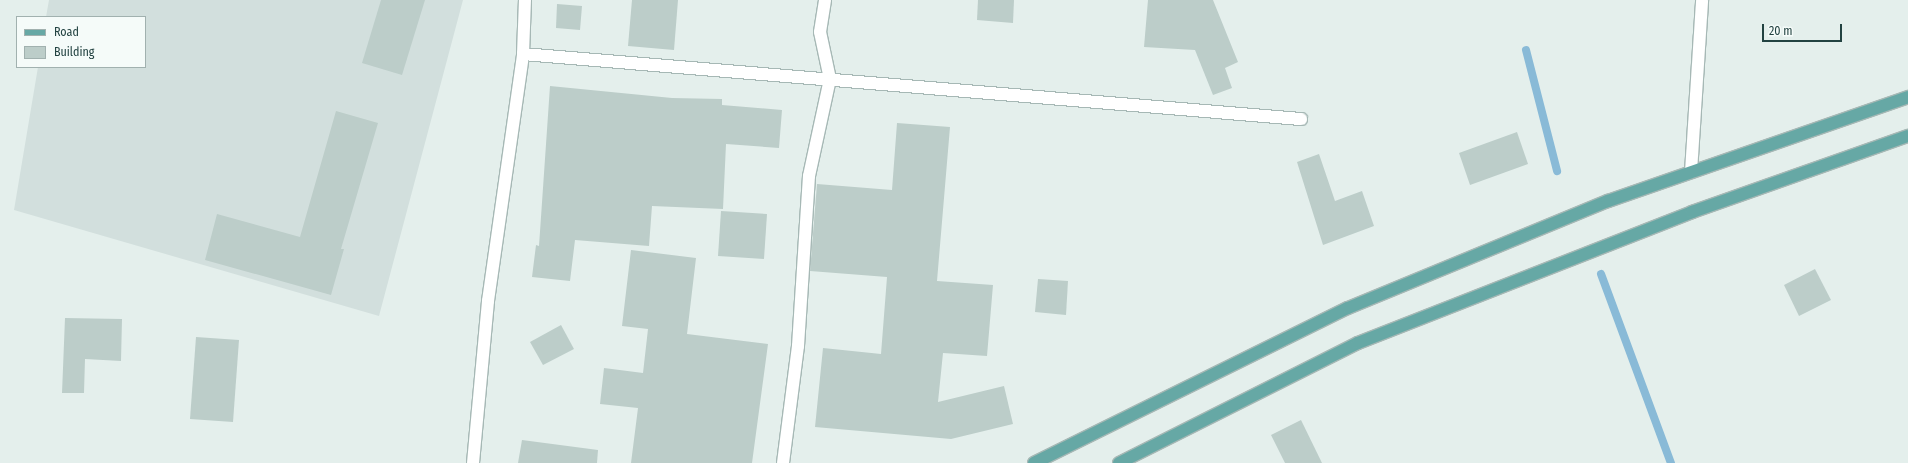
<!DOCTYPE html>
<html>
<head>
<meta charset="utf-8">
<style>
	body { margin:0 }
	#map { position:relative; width:1908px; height:463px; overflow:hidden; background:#e4efec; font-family:"Fira Sans Condensed",sans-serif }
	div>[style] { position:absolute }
	.built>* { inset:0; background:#d2dfdd }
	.stream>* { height:8px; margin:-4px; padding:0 4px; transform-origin:4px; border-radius:4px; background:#89bad7 }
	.building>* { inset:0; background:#bccdc9 }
	.roads { filter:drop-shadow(1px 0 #a6b8b5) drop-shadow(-1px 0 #a6b8b5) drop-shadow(0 1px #a6b8b5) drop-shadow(0 -1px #a6b8b5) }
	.minor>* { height:12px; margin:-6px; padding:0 6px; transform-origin:6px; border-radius:6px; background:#fff }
	.tertiary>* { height:12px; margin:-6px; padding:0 6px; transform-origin:6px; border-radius:6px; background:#fff }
	.primary>* { height:12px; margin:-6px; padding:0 6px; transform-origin:6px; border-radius:6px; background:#66a8a5 }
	span { translate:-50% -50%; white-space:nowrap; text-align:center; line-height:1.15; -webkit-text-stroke:3px #f5fbf9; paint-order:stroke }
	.legend { position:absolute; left:16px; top:16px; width:130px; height:52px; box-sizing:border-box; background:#f5fbf9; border:1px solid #a1b1af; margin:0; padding:5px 7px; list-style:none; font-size:12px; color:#224241 }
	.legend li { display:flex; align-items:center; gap:8px; height:20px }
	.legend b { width:20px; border:1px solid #a1b1af }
	.scale { position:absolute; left:1762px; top:24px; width:80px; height:18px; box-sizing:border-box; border:2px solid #224241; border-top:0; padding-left:5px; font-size:12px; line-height:14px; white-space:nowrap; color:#224241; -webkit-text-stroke:3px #f5fbf9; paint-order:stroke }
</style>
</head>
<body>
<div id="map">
	<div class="built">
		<i style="clip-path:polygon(49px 0,463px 0,379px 316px,14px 210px,38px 67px,145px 67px,145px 17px,46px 17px)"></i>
	</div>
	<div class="stream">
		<i style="left:1526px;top:50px;width:125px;rotate:75.6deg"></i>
		<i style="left:1601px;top:274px;width:202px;rotate:69.7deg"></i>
	</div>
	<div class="building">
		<i style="clip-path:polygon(381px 0,425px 0,402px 75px,362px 63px)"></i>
		<i style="clip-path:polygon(632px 0,678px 0,674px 50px,628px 46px)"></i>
		<i style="clip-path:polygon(978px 0,1014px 0,1013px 23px,977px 20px)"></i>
		<i style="clip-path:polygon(1148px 0,1213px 0,1238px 62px,1225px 68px,1232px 88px,1213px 95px,1195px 50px,1144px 47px)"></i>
		<i style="clip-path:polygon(557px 4px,582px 6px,580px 30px,556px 28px)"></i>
		<i style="clip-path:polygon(550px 86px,672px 98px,722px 99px,722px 105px,782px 110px,779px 148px,726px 144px,723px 209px,652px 206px,649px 246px,575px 240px,570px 281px,532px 277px,536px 245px,539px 246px)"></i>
		<i style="clip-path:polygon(336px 111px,378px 123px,341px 249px,344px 249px,331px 295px,205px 260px,217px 214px,300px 237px)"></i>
		<i style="clip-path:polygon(897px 123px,950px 127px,937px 281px,993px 285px,987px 356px,943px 353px,938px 402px,1004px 386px,1013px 424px,951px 439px,815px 427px,823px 348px,881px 354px,887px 277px,810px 271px,817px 184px,892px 190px)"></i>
		<i style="clip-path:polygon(1517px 132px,1528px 164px,1470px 185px,1459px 153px)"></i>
		<i style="clip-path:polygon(1319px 154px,1335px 201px,1362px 191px,1374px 226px,1323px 245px,1297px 162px)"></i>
		<i style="clip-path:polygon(721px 211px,767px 214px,764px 259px,718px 256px)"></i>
		<i style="clip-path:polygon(631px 250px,696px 258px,687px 334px,768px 344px,752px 463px,631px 463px,638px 408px,600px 404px,604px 368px,643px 373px,648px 329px,622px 326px)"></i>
		<i style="clip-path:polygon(1815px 269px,1831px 300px,1799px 316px,1784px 285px)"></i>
		<i style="clip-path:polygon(1038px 279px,1068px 281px,1066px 315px,1035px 312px)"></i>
		<i style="clip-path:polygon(65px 318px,122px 319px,121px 361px,85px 359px,84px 393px,62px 393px)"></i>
		<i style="clip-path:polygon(561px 325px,574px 349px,543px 365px,530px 342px)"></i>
		<i style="clip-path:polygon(196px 337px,239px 340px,233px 422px,190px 419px)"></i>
		<i style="clip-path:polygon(1301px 420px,1322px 463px,1285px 463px,1271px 435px)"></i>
		<i style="clip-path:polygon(522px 440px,598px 450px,597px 463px,518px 463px)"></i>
	</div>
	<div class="roads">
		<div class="minor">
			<i style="left:523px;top:54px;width:781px;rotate:4.78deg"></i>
			<i style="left:1691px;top:172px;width:172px;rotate:-86.3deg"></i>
			<i style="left:783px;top:463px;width:118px;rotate:-82.7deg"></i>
			<i style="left:798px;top:346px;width:170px;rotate:-86.3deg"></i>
			<i style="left:809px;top:176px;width:99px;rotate:-77.8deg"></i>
			<i style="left:830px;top:79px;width:48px;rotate:-102deg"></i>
			<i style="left:820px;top:32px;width:32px;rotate:-81deg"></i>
		</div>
		<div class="tertiary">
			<i style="left:473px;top:463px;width:163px;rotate:-84.7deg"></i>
			<i style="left:488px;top:301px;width:249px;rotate:-81.9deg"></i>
			<i style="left:523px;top:54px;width:54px;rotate:-87.9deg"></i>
		</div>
		<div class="primary">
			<i style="left:1034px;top:463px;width:350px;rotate:-26.3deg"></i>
			<i style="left:1348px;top:308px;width:281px;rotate:-22.4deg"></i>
			<i style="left:1608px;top:201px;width:318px;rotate:-19.1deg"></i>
			<i style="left:1119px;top:463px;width:267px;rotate:-26.7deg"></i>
			<i style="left:1358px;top:343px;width:359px;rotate:-21.4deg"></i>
			<i style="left:1692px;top:212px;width:229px;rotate:-19.4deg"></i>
		</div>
	</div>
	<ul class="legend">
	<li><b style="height:5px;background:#66a8a5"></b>Road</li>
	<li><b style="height:11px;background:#bccdc9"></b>Building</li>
	</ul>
	<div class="scale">20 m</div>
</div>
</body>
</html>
